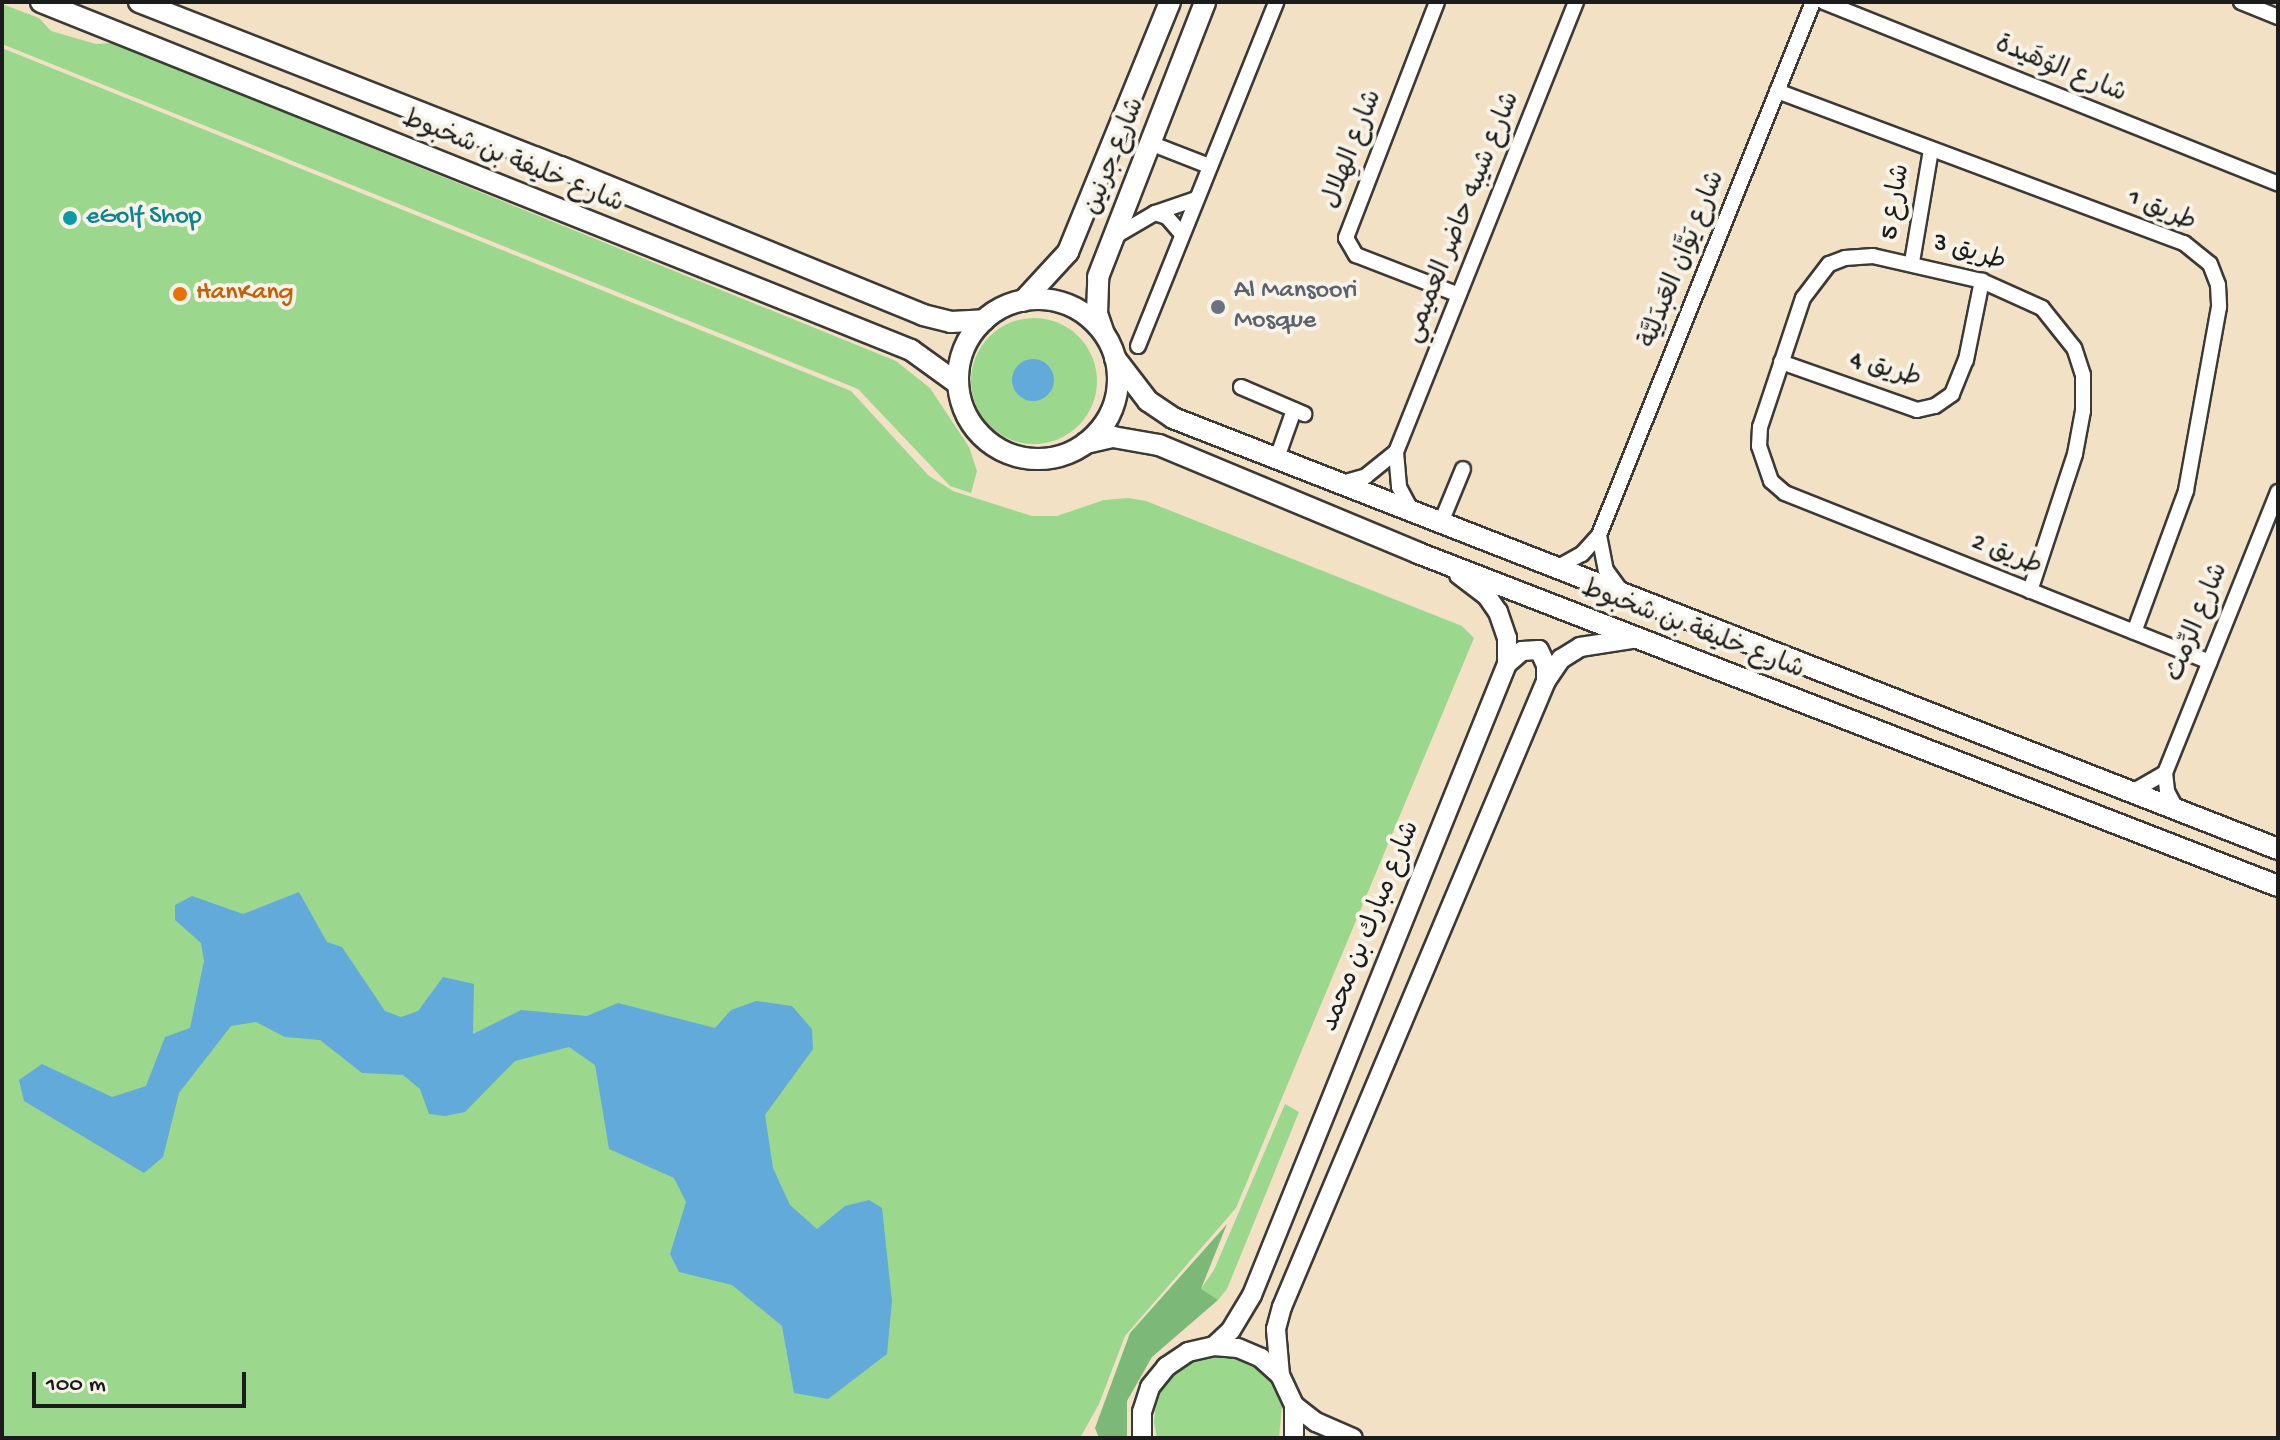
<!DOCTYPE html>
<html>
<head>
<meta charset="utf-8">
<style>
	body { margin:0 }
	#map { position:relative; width:2280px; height:1440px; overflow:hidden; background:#f3e1c6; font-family:"Gochi Hand","Playpen Sans Arabic",sans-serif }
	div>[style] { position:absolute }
	.green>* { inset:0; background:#9bd88d }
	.round { border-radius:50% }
	.forest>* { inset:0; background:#7cb878 }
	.water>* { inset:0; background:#62aad9 }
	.roads { filter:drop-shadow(2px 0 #3c3a36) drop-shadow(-2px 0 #3c3a36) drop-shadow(0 2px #3c3a36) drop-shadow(0 -2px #3c3a36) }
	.minor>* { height:14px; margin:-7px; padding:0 7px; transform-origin:7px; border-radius:7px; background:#fff }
	.tertiary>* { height:18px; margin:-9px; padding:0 9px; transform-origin:9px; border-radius:9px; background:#fff }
	.secondary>* { height:20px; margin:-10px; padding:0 10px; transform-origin:10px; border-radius:10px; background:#fff }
	.secondary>.ring { margin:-10px; padding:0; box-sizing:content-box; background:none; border:20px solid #fff; border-radius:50% }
	.dots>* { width:22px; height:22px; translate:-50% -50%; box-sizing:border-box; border:4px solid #f7f3e8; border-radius:50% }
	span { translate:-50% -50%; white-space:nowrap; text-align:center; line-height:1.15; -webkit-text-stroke:8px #f7f3e8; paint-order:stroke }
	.street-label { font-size:26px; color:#1c1c1c }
	.culture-label { font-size:26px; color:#0d838f }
	.left { translate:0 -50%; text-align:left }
	.worship-label { font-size:26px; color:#5b616d }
	.food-label { font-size:26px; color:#c56008 }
	.frame { position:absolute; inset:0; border:4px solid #1c1c1c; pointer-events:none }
	.scale { position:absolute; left:32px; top:1372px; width:214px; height:36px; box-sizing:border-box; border:4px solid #1c1c1c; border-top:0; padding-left:10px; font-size:24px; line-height:28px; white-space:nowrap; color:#1c1c1c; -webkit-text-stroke:6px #f7f3e8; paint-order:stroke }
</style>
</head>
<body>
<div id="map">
	<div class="green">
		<i style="clip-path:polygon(2px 4px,39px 18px,51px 31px,96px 44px,113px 43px,896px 361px,930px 388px,969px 447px,977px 471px,971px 493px,950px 486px,858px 389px,2px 44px)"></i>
		<i style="clip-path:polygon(2px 48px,851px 391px,928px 475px,953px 491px,1032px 516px,1057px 516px,1104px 500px,1128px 498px,1146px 501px,1462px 626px,1474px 638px,1236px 1208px,1125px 1336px,1099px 1404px,1080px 1438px,2px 1438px)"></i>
		<i class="round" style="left:971px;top:318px;width:126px;height:126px"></i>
		<i style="clip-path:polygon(1285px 1104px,1299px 1112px,1227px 1289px,1218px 1300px,1200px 1290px,1214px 1270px)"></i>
		<i style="clip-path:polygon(1222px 1356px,1243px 1360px,1261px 1371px,1274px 1387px,1282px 1407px,1279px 1438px,1157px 1438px,1154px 1422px,1156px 1401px,1166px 1382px,1182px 1367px,1201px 1358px)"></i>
	</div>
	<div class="forest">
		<i style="clip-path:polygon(1227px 1224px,1201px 1289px,1218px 1300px,1152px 1357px,1127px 1401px,1127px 1438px,1099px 1438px,1095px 1428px,1130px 1333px)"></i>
	</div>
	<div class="water">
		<i class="round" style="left:1012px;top:359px;width:42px;height:42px"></i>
		<i style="clip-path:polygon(299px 892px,327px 942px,342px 947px,385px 1011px,401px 1017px,418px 1011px,443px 977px,474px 984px,473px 1034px,521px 1010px,587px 1016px,618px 1003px,715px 1028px,731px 1010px,756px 1001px,792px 1006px,812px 1029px,813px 1049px,765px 1115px,773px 1168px,790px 1205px,817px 1229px,845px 1206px,869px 1200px,882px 1208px,892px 1301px,887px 1354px,828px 1399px,794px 1393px,782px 1326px,732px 1285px,679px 1272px,670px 1254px,686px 1202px,674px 1178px,609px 1149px,595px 1065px,569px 1047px,515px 1061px,465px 1112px,445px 1116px,429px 1114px,420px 1089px,403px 1075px,362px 1073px,320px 1040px,285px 1037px,256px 1022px,231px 1026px,179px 1093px,163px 1157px,144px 1173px,24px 1101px,19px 1080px,42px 1064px,112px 1097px,146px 1086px,165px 1037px,190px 1028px,204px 961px,201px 943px,175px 920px,175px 905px,192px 896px,243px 914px)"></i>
	</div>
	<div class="roads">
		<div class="minor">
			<i style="left:1437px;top:2px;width:253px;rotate:111.1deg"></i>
			<i style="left:1346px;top:238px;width:20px;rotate:60deg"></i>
			<i style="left:1356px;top:255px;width:110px;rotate:21.2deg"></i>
			<i style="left:1824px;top:2px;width:489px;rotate:21.8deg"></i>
			<i style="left:2241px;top:2px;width:40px;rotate:22deg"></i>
			<i style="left:1777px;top:91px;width:434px;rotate:20.5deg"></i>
			<i style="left:2184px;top:243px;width:33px;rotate:39deg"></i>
			<i style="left:2210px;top:264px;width:22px;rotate:69deg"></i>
			<i style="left:2218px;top:285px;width:22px;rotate:87deg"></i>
			<i style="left:2219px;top:307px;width:187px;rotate:100.2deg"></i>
			<i style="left:2186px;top:491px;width:150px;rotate:110.2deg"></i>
			<i style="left:1150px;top:143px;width:63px;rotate:21.3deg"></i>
			<i style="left:1155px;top:213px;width:13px;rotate:18deg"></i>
			<i style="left:1167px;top:217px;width:23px;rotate:49deg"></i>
			<i style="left:1114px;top:237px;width:48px;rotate:-30.3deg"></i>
			<i style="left:1155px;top:213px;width:43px;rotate:-18.9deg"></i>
			<i style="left:1912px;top:262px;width:114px;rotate:-80.4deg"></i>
			<i style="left:1138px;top:346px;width:371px;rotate:-68.1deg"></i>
			<i style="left:1781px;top:362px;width:144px;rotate:19.4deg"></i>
			<i style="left:1917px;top:410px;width:18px;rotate:-13deg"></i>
			<i style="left:1935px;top:406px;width:21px;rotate:-35deg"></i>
			<i style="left:1952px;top:394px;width:37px;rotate:-68deg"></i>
			<i style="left:1966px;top:360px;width:81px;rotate:-78.6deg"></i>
			<i style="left:1241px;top:387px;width:69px;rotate:23.2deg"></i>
			<i style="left:1396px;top:452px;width:35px;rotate:85deg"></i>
			<i style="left:1399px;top:487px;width:24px;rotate:62deg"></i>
			<i style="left:1277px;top:458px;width:51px;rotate:-70.5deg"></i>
			<i style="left:1342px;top:483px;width:25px;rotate:-16deg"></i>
			<i style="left:1366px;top:476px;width:38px;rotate:-39deg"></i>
			<i style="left:1396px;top:452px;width:485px;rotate:-68.2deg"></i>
			<i style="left:1442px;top:520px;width:55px;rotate:-67.6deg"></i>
			<i style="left:1599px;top:535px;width:36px;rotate:79deg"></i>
			<i style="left:1606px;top:570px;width:26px;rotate:54deg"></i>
			<i style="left:1560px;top:566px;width:25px;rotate:-29deg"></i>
			<i style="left:1582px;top:554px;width:25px;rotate:-48deg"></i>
			<i style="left:1599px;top:535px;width:574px;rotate:-68.12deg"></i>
			<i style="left:2030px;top:591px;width:144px;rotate:-71.8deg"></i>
			<i style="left:2075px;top:454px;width:44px;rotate:-79.5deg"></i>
			<i style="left:2083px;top:411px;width:36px;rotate:-90deg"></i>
			<i style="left:2083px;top:375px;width:28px;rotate:-108deg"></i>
			<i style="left:2074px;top:348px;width:51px;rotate:-128.7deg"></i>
			<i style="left:2042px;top:308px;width:66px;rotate:-155.8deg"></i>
			<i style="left:1982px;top:281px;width:112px;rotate:-167.1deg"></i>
			<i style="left:1873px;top:256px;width:28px;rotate:176deg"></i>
			<i style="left:1845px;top:258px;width:17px;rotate:159deg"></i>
			<i style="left:1829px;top:264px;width:43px;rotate:127.4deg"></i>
			<i style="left:1803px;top:298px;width:136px;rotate:108.4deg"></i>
			<i style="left:1760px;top:427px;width:19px;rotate:93deg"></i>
			<i style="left:1759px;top:446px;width:37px;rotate:71deg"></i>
			<i style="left:1771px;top:481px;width:18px;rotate:41deg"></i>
			<i style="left:1785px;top:493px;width:457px;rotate:21.7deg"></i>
			<i style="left:2132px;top:792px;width:38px;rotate:-30deg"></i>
			<i style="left:2177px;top:810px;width:21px;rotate:-118deg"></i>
			<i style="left:2167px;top:791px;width:18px;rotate:-96deg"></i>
			<i style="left:2165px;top:773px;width:303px;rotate:-68.1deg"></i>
		</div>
		<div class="tertiary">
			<i style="left:1507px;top:664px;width:20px;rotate:-41deg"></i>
			<i style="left:1522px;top:651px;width:17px;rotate:-3deg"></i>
			<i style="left:1539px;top:650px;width:17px;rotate:65deg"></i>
			<i style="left:1546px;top:665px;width:16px;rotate:90deg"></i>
			<i style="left:1214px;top:1346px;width:23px;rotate:-43deg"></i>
			<i style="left:1231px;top:1330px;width:41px;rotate:-59deg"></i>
			<i style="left:1252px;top:1295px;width:681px;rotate:-68deg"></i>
			<i style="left:1507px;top:664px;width:26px;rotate:-90deg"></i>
			<i style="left:1507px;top:638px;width:28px;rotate:-109deg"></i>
			<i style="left:1498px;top:612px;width:19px;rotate:-125deg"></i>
			<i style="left:1487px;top:596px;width:35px;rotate:-143deg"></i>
			<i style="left:1280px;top:1375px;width:46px;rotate:-95deg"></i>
			<i style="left:1276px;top:1329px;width:23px;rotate:-75deg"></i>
			<i style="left:1282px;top:1307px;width:679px;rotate:-67.13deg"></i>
			<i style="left:1546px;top:681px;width:27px;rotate:-56deg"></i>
			<i style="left:1561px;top:659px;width:22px;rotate:-32deg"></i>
			<i style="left:1580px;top:647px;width:60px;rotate:-8.7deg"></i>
			<i style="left:1294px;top:1405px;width:28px;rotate:38deg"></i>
			<i style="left:1316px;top:1422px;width:40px;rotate:23.4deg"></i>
			<i style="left:1142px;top:1438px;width:26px;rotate:-90deg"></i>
			<i style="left:1142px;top:1412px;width:26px;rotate:-72deg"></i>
			<i style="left:1150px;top:1387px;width:26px;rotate:-51deg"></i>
			<i style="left:1166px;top:1367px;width:27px;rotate:-34deg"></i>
			<i style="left:1188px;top:1352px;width:27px;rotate:-13deg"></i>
			<i style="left:1214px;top:1346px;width:24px;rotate:5deg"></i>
			<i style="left:1238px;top:1348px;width:25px;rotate:23deg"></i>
			<i style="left:1261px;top:1358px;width:25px;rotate:42deg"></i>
			<i style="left:1280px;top:1375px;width:33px;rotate:65deg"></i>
			<i style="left:1294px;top:1405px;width:33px;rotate:90deg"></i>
		</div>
		<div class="secondary">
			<i style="left:41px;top:2px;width:937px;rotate:21.8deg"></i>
			<i style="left:911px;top:350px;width:57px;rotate:35.7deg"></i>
			<i style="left:139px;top:2px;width:453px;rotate:21.4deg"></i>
			<i style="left:561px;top:167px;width:391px;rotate:22.2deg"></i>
			<i style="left:923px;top:315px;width:29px;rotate:14deg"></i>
			<i style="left:951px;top:322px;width:33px;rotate:-3deg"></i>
			<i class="ring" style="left:958px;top:299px;width:140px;height:140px"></i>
			<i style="left:1023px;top:301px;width:67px;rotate:-47.4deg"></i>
			<i style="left:1068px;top:252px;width:270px;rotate:-67.8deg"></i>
			<i style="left:1103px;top:331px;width:18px;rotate:-109deg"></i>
			<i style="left:1097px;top:314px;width:37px;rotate:-88deg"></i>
			<i style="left:1098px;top:277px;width:295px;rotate:-68.7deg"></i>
			<i style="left:1115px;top:358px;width:54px;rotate:52.5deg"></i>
			<i style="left:1148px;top:401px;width:30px;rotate:34deg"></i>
			<i style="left:1173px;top:418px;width:1186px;rotate:21.31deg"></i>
			<i style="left:1086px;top:443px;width:28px;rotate:-13deg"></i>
			<i style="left:1113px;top:437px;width:47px;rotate:9.9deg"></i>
			<i style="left:1159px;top:445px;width:281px;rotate:22.6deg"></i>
			<i style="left:1418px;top:553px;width:922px;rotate:21.17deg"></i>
		</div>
	</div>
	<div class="dots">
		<i style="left:70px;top:218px;background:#0f9aa8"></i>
		<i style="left:180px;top:294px;background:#e8710a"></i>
		<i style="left:1218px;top:307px;background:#6b7280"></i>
	</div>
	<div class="street-label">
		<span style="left:2060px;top:71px;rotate:22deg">شارع الوُهَيدة</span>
		<span style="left:1354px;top:150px;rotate:-69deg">شارع الهِلال</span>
		<span style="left:1116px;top:157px;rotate:-68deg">شارع جرنين</span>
		<span style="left:512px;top:163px;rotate:22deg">شارع خليفة بن شخبوط</span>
		<span style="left:1897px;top:202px;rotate:-80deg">شارع 5</span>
		<span style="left:2161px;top:212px;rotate:23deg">طريق 1</span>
		<span style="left:1464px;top:218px;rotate:-68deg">شارع شيبه حاضر العميمي</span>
		<span style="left:1969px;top:254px;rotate:17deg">طريق 3</span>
		<span style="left:1684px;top:260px;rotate:-68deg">شارع يَوَّان العَبدَلِيَّة</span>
		<span style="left:1885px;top:371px;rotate:17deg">طريق 4</span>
		<span style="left:2006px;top:556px;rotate:22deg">طريق 2</span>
		<span style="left:2199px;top:623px;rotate:-68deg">شارع الرِّمث</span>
		<span style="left:1692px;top:631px;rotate:21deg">شارع خليفة بن شخبوط</span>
		<span style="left:1372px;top:927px;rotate:-68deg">شارع مبارك بن محمد</span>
	</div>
	<div class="culture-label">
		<span class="left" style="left:86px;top:218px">eGolf Shop</span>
	</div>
	<div class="worship-label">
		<span class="left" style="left:1234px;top:307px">Al Mansoori<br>Mosque</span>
	</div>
	<div class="food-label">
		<span class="left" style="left:196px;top:294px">HanKang</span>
	</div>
	<div class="frame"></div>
	<div class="scale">100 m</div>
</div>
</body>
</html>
